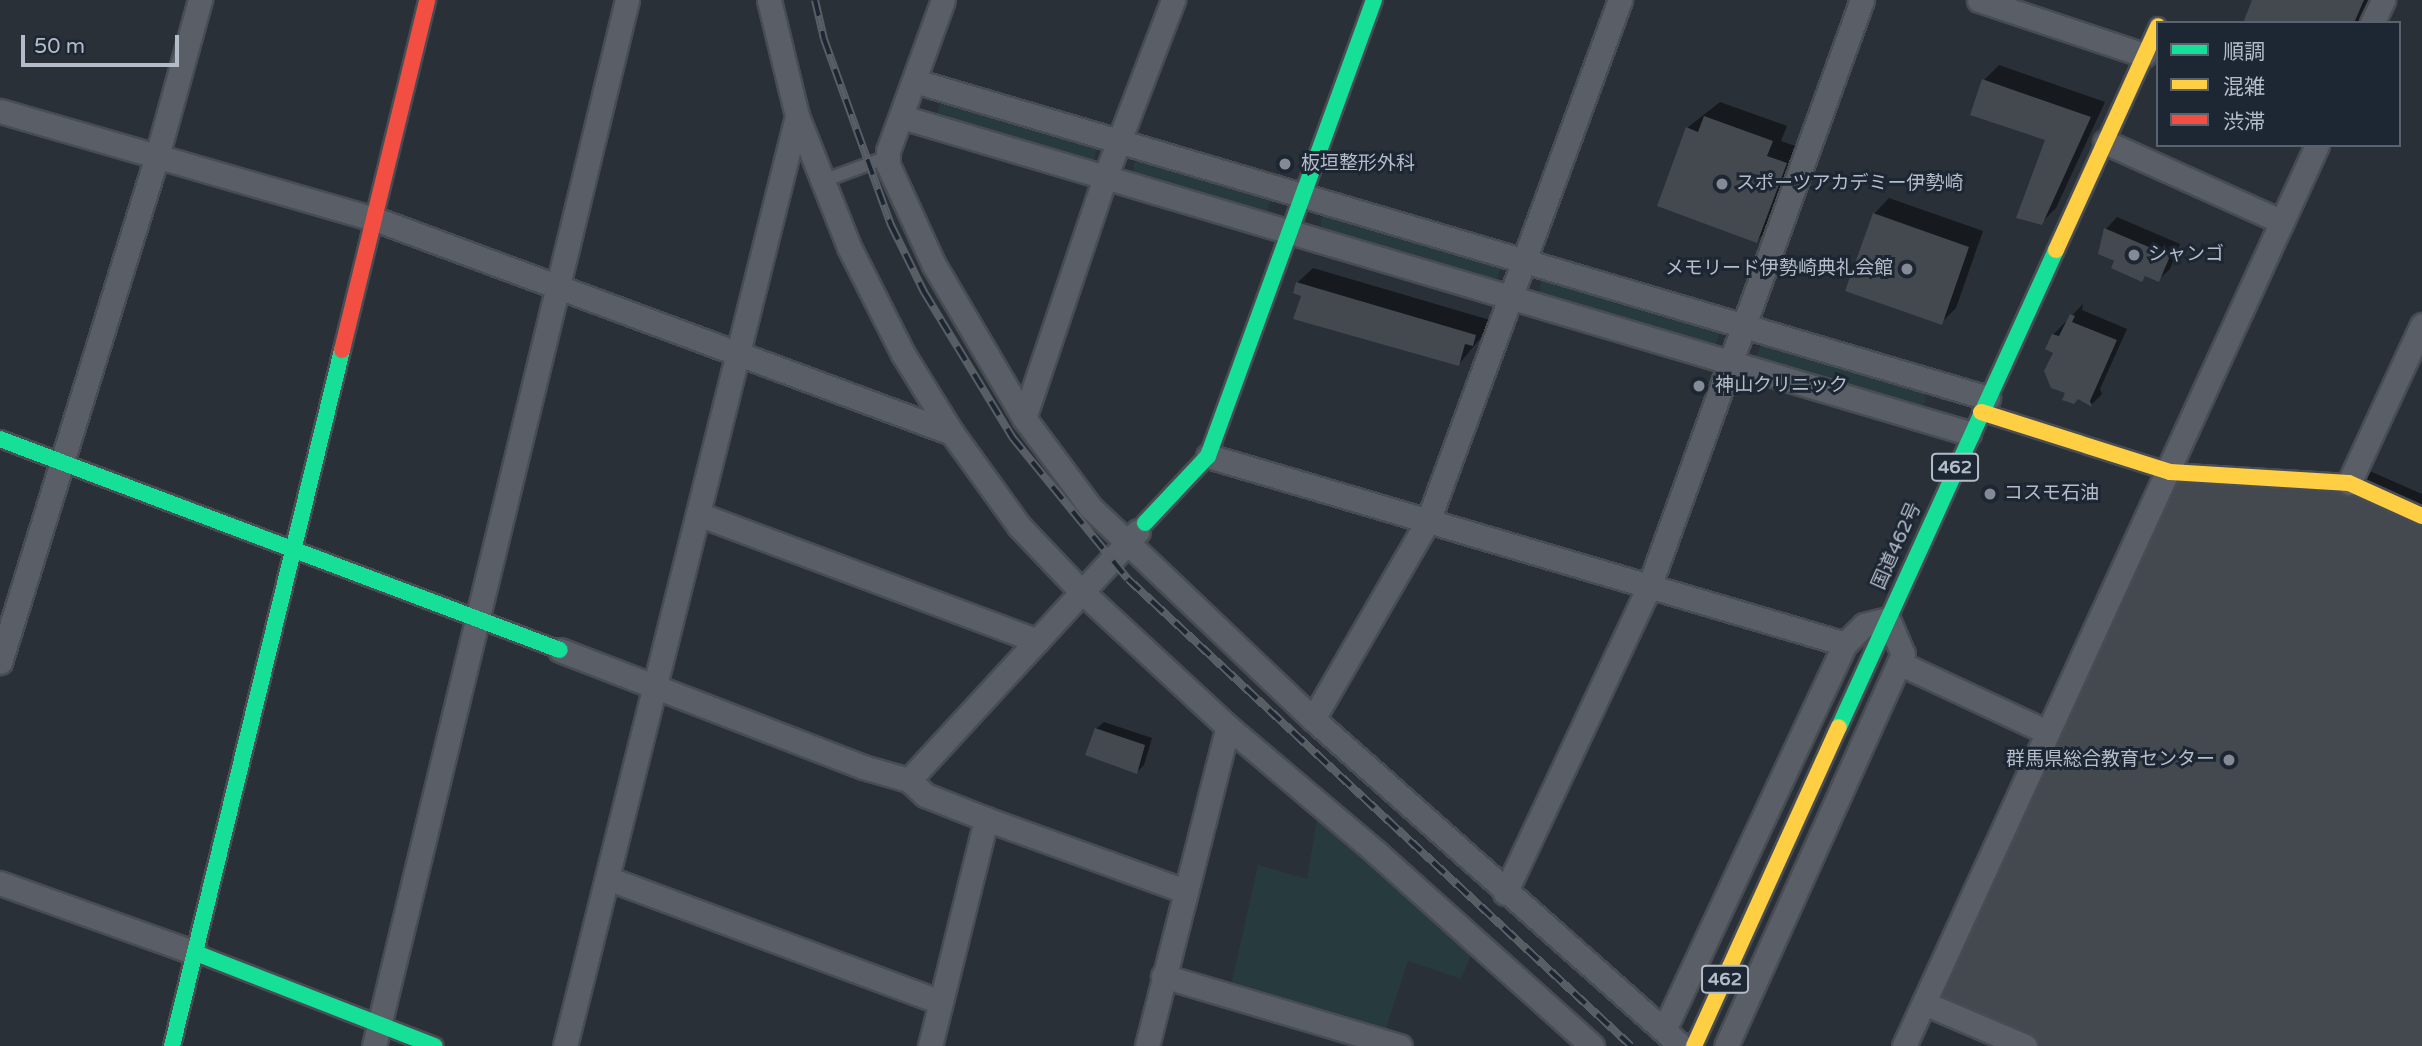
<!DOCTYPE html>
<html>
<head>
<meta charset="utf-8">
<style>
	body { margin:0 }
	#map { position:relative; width:2422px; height:1046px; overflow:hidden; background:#2a3038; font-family:"Varela Round","Noto Sans JP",sans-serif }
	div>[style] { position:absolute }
	.green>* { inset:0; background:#273a3e }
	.shadow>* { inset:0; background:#0007 }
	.building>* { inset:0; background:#444950 }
	.roads { filter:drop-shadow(2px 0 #484c53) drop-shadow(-2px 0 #484c53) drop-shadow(0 2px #484c53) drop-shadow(0 -2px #484c53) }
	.lane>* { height:12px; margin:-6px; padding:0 6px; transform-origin:6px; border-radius:6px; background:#5a5e66 }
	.street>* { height:23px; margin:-11.5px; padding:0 11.5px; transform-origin:11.5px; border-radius:11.5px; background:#5a5e66 }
	.fast>* { height:16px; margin:-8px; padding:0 8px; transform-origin:8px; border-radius:8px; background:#16e098 }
	.slow>* { height:16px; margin:-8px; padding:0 8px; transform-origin:8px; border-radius:8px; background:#ffcf43 }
	.jam>* { height:16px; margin:-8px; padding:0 8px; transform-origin:8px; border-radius:8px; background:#f24e42 }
	.rail>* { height:8px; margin-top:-4px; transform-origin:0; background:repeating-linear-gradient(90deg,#1d2633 0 16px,#595d64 0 32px); box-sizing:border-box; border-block:2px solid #595d64 }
	.dots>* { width:19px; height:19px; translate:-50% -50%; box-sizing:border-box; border:4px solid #1d2633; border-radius:50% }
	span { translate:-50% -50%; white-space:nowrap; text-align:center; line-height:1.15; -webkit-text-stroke:6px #1d2633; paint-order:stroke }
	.shield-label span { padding:2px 5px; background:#1d2633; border:2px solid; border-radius:5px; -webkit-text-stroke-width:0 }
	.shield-label { font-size:18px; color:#b4bcc9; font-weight:700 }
	.poi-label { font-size:19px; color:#b4bcc9 }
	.left { translate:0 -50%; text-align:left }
	.right { translate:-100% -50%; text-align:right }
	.street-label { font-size:19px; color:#b4bcc9 }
	.legend { position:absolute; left:2156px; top:21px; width:245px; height:126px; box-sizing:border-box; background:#1d2633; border:2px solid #59626f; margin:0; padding:9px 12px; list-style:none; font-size:21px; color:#b4bcc9 }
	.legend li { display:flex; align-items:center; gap:14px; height:35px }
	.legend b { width:35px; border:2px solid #59626f }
	.scale { position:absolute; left:21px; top:35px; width:158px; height:32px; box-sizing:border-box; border:4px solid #b4bcc9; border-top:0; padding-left:9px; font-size:21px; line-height:24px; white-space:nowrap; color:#b4bcc9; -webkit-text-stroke:5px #1d2633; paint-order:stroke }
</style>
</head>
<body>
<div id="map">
	<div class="green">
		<i style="clip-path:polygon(947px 98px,1097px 146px,1093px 166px,937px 116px,940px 101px)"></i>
		<i style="clip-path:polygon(1144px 158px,1264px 192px,1270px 200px,1266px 216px,1133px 176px,1134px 163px)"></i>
		<i style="clip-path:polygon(1330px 211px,1495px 260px,1501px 267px,1497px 280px,1492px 284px,1321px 234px,1321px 217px)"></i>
		<i style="clip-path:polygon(1551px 278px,1715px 327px,1719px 334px,1715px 346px,1702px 349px,1539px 294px,1541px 281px)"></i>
		<i style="clip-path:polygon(1773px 343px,1919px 385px,1926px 393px,1925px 402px,1918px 409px,1756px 358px,1761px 344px)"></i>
		<i style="clip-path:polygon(1317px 819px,1471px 955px,1461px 979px,1408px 961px,1384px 1035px,1231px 986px,1258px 865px,1307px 879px)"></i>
	</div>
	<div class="shadow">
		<i style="clip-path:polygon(2254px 0,2371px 0,2361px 23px,2245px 23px)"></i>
		<i style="clip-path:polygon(1999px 65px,2105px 102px,2056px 208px,2041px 223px,2047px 139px,1984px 80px)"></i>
		<i style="clip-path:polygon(1720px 102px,1787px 126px,1781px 141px,1801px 148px,1772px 225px,1757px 241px,1687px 128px)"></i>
		<i style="clip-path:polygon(1889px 198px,1983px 231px,1956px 308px,1941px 323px,1874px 214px)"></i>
		<i style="clip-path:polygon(2117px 217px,2180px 244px,2170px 269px,2158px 280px,2146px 275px,2142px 279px,2100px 253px,2106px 229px)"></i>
		<i style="clip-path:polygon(1313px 268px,1490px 320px,1488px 329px,1459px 364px,1303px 295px,1297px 283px)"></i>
		<i style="clip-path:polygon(2083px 304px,2082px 310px,2127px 329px,2100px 389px,2102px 394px,2092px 404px,2067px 392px,2053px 335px)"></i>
		<i style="clip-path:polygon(2365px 469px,2422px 494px,2422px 1046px)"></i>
		<i style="clip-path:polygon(1104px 722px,1152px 738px,1144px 765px,1137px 772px,1096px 729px)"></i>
	</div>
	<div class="building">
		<i style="clip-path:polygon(2252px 0,2364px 0,2354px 23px,2243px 23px)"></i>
		<i style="clip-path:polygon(1982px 79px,2091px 117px,2042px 225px,2016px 218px,2045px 140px,1970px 115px)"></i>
		<i style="clip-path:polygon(1704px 116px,1773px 141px,1767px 156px,1787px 163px,1757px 243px,1657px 206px,1686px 127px,1698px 132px)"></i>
		<i style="clip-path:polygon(1873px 213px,1969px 247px,1942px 325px,1845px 291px)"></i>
		<i style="clip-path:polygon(2104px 228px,2170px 256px,2159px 282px,2145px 276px,2142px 282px,2111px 268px,2114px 261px,2098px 254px)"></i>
		<i style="clip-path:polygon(1296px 282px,1476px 335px,1473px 346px,1465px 344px,1459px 366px,1293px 319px,1301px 296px,1293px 293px)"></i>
		<i style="clip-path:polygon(2070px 314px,2075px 316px,2072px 322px,2117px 340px,2090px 401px,2092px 407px,2078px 399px,2074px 404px,2062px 400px,2065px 393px,2051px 388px,2044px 371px,2053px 353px,2045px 349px,2052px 334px,2059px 336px)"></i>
		<i style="clip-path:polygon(2170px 472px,2349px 483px,2422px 516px,2422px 1046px,2025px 1046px,1924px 1003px)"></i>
		<i style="clip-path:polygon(1095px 728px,1145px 745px,1137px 774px,1085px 755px)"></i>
	</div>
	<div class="roads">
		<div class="lane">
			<i style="left:823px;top:181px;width:69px;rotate:-20.3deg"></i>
		</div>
		<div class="street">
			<i style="left:769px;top:0;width:119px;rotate:76.4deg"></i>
			<i style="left:797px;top:116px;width:141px;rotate:68.3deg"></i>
			<i style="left:849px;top:247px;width:120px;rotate:63.2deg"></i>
			<i style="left:903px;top:354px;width:93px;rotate:58.2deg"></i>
			<i style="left:952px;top:433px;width:115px;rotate:54.2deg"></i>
			<i style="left:1019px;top:526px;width:88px;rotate:46.4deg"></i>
			<i style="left:1080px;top:590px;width:202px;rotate:42.8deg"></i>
			<i style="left:1228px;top:727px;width:195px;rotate:40.2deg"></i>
			<i style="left:1377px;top:853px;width:289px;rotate:41.9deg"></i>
			<i style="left:943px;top:0;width:161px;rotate:110deg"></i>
			<i style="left:888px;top:151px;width:14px;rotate:90deg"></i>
			<i style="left:888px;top:165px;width:110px;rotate:65.3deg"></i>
			<i style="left:934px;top:265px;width:178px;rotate:59.5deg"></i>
			<i style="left:1024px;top:418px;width:111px;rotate:53.4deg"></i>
			<i style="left:1090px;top:507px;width:51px;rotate:43.4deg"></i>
			<i style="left:1127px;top:542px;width:257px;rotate:43.6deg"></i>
			<i style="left:1313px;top:719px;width:492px;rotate:41.6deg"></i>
			<i style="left:1979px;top:0;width:174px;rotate:18.4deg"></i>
			<i style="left:2372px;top:23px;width:25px;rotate:-64deg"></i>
			<i style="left:915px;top:81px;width:1119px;rotate:16.46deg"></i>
			<i style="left:0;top:111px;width:390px;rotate:16.1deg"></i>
			<i style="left:375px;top:219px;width:615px;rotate:20.35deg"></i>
			<i style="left:902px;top:117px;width:1113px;rotate:16.5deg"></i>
			<i style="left:2105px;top:142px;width:194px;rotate:24.3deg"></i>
			<i style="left:1024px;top:418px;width:251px;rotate:-71.4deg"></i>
			<i style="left:1104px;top:180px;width:193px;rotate:-69deg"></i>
			<i style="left:1208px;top:456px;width:664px;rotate:16.44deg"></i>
			<i style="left:2349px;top:483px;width:174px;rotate:-65.2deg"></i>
			<i style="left:698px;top:514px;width:362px;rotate:20.5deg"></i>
			<i style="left:560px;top:650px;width:325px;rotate:21.1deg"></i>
			<i style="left:863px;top:767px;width:48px;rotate:15.8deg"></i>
			<i style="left:909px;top:780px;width:22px;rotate:43deg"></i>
			<i style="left:925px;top:795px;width:66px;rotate:21.5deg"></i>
			<i style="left:986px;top:819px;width:212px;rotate:19.9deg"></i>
			<i style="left:0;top:662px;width:530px;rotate:-72.76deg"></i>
			<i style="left:157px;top:156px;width:162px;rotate:-74.6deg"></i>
			<i style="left:1899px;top:663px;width:163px;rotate:25deg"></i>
			<i style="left:1313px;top:719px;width:229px;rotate:-59.9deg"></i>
			<i style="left:1428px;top:521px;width:555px;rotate:-69.77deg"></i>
			<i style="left:909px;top:780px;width:338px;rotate:-47.4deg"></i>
			<i style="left:607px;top:878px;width:356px;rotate:20.4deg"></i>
			<i style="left:0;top:883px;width:208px;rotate:19.7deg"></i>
			<i style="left:1505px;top:893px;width:338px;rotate:-64.8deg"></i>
			<i style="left:1649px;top:587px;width:624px;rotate:-70.06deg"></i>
			<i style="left:1163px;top:976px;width:247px;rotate:16.5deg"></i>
			<i style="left:1924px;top:1003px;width:110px;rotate:23.1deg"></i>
			<i style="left:1664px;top:1030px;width:426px;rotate:-64.9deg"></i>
			<i style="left:1845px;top:644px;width:27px;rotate:-45deg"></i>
			<i style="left:1864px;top:625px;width:25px;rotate:-14deg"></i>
			<i style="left:1888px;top:619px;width:38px;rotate:67deg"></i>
			<i style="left:1903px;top:654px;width:430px;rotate:114.3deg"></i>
			<i style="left:374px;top:1046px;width:1076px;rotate:-76.4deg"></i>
			<i style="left:565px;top:1046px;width:959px;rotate:-75.99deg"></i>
			<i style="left:930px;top:1046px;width:234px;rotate:-76.1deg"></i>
			<i style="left:1147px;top:1046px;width:329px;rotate:-75.8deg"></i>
			<i style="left:1904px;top:1046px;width:991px;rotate:-65.37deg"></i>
		</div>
		<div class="fast">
			<i style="left:0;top:439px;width:598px;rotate:20.65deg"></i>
			<i style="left:1145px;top:523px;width:92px;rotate:-46.8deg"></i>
			<i style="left:1208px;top:456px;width:485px;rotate:-70deg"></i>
			<i style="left:1839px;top:727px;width:524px;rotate:-65.54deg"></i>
			<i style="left:196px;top:953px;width:256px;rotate:21.3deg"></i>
			<i style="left:172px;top:1046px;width:716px;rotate:-76.27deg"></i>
		</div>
		<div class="slow">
			<i style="left:2056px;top:250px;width:246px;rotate:-65.5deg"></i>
			<i style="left:1981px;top:412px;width:198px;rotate:17.6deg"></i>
			<i style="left:2170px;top:472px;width:179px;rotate:3.5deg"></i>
			<i style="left:2349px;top:483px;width:80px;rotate:24.3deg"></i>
			<i style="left:1694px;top:1046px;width:350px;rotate:-65.6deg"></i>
		</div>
		<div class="jam">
			<i style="left:342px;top:350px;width:360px;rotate:-76.3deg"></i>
		</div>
	</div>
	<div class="rail">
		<i style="left:815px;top:0;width:40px;rotate:77deg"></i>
		<i style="left:824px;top:39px;width:198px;rotate:70.2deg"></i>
		<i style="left:891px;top:225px;width:75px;rotate:63.8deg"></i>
		<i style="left:924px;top:292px;width:170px;rotate:58.7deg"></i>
		<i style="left:1012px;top:437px;width:183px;rotate:50.8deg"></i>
		<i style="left:1128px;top:579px;width:686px;rotate:42.87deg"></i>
	</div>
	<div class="dots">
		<i style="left:1285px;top:164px;background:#848b96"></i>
		<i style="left:1722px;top:184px;background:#848b96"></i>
		<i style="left:2134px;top:255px;background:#848b96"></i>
		<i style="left:1907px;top:269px;background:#848b96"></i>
		<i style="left:1699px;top:386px;background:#848b96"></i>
		<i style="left:1990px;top:494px;background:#848b96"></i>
		<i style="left:2229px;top:760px;background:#848b96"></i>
	</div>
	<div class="shield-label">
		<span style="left:1955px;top:467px">462</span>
		<span style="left:1725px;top:979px">462</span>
	</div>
	<div class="poi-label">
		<span class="left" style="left:1301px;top:164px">板垣整形外科</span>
		<span class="left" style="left:1736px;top:184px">スポーツアカデミー伊勢崎</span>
		<span class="left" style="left:2148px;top:255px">シャンゴ</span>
		<span class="right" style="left:1893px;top:269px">メモリード伊勢崎典礼会館</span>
		<span class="left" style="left:1715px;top:386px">神山クリニック</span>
		<span class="left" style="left:2004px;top:494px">コスモ石油</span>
		<span class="right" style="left:2215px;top:760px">群馬県総合教育センター</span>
	</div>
	<div class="street-label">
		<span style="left:1897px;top:546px;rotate:-66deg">国道462号</span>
	</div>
	<ul class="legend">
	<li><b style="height:9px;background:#16e098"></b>順調</li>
	<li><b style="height:9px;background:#ffcf43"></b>混雑</li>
	<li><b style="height:9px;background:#f24e42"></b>渋滞</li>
	</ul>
	<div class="scale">50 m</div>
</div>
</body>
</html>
